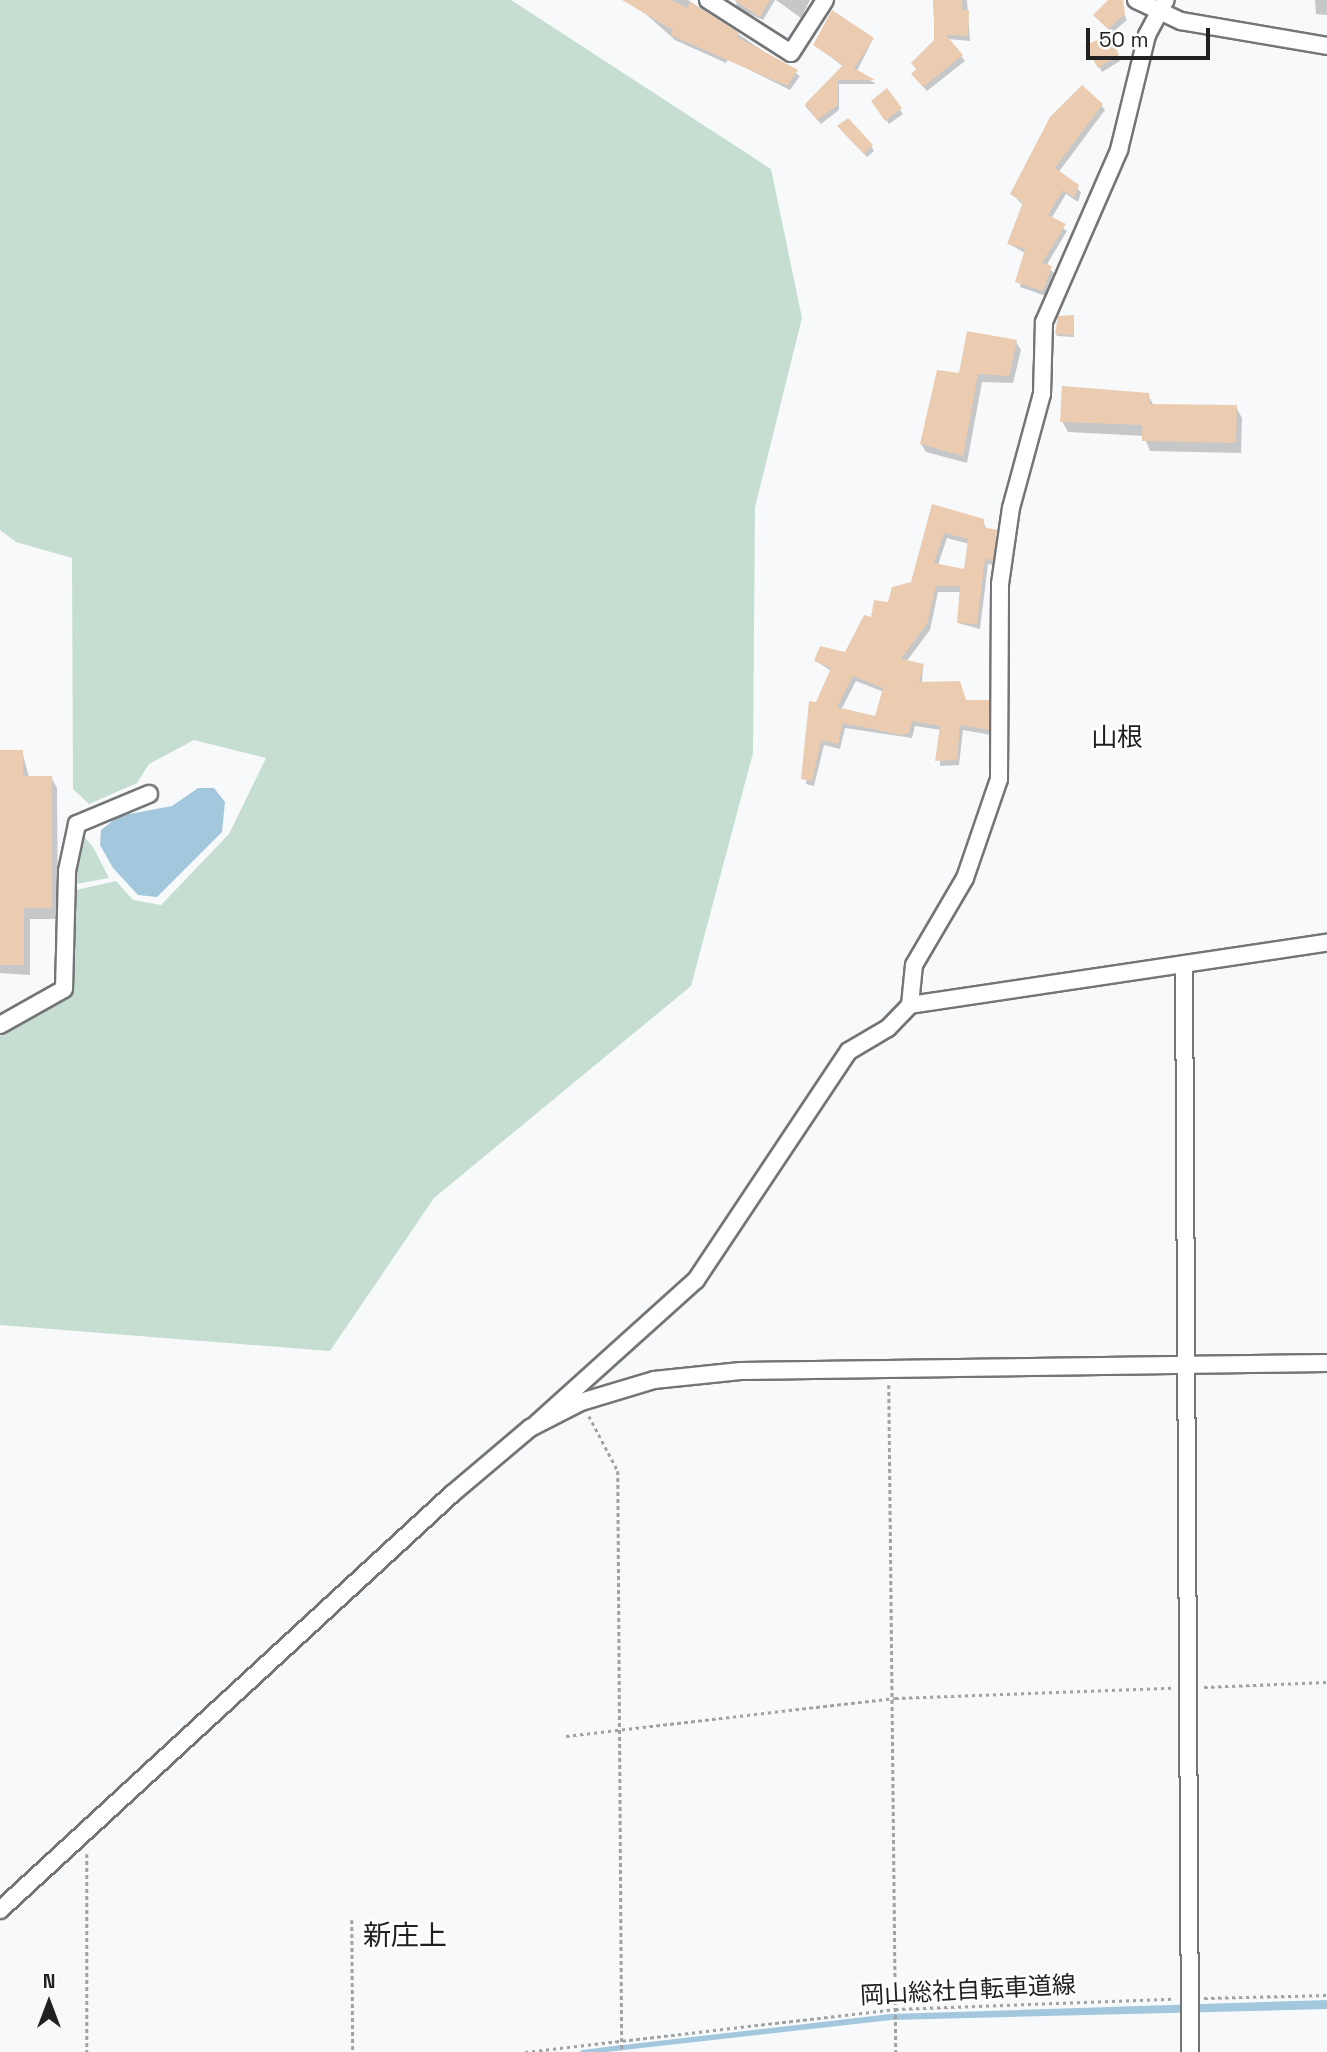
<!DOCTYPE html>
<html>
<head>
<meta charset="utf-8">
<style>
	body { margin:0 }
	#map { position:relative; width:1327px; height:2052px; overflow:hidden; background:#f7f9fb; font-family:"Space Grotesk","Noto Sans JP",sans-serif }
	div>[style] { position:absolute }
	.green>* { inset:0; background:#c6ded1 }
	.water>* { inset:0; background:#a3c8de }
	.shadow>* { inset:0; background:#0003 }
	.stream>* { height:5px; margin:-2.5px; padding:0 2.5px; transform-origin:2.5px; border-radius:2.5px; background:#a3c8de }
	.building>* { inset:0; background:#ebccb1 }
	.path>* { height:2.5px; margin-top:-1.25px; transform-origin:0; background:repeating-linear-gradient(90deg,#a1a2a4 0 3.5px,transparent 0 7px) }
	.roads { filter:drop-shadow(2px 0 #737577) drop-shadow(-2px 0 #737577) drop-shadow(0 2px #737577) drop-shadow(0 -2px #737577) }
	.minor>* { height:16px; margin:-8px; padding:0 8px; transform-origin:8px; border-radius:8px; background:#fff }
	span { translate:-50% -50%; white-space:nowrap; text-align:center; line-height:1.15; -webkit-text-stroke:5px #fff; paint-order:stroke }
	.street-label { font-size:24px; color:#212122 }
	.neighbourhood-label { font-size:26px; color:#212122 }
	.quarter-label { font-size:28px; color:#212122 }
	.north { position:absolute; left:14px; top:1968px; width:70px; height:70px; -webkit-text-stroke:5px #fff; paint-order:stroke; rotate:0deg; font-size:19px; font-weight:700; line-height:28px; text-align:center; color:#212122 }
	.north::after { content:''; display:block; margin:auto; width:24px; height:32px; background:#212122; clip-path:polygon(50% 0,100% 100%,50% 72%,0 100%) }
	.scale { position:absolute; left:1086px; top:28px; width:124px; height:32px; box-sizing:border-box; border:4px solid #212122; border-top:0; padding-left:9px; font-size:21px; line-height:24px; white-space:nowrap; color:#212122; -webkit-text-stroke:5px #fff; paint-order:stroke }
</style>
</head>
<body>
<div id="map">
	<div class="green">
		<i style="clip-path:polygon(0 0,511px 0,771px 169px,802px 318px,755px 507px,753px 753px,691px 986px,434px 1198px,330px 1351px,0 1325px,0 1036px,70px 994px,76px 890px,116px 881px,133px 900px,161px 905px,229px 834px,266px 758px,194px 740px,149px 764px,137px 783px,89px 804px,73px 789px,72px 558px,16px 542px,0 530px)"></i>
		<i style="clip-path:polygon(81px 833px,93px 847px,109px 878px,76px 884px)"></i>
	</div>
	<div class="water">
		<i style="clip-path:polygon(198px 788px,214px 788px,225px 802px,222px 832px,157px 897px,138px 895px,113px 868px,100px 845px,101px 830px,119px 816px,172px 806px)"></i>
		<i style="clip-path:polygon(1327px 2000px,1327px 2009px,891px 2020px,615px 2051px,615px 2046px,890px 2014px)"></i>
	</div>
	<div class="shadow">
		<i style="clip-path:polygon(630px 0,688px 0,800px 76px,790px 90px,728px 59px,726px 63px,675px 40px)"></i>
		<i style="clip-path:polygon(736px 0,775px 0,763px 20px,737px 8px)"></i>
		<i style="clip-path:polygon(776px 0,810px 0,801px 18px)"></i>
		<i style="clip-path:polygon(933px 0,967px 0,970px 41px,948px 39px,965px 61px,927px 91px,916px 79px,935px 41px)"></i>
		<i style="clip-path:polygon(1117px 0,1127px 20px,1112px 33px,1095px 15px)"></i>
		<i style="clip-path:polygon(1315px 0,1327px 0,1327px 15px,1316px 14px)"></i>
		<i style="clip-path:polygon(1107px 36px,1120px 61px,1102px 72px,1087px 47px)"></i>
		<i style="clip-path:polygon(873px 39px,857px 71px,876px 84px,839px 84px,839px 110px,821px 124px,805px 106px,844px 67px,815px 45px)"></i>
		<i style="clip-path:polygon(887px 91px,903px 114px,889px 124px,876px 106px)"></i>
		<i style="clip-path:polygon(1101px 105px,1105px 110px,1058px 173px,1081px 192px,1078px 202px,1066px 194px,1051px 219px,1067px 231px,1046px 266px,1054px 273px,1046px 296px,1020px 287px,1025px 253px,1009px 244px,1023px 205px,1012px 194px)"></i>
		<i style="clip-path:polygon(842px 131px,871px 146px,874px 151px,867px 157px)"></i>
		<i style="clip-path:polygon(1074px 319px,1074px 337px,1057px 336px,1056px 334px)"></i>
		<i style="clip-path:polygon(1016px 342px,1021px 350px,1013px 383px,982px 382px,967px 463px,926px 452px,921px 444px,960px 375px)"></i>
		<i style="clip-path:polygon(1148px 395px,1154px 406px,1236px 407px,1242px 418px,1241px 453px,1150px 451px,1144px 436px,1068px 432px,1062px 421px)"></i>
		<i style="clip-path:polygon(evenodd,934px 506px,983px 520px,986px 529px,996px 531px,995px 565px,988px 564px,980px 629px,958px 623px,962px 592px,938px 592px,930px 630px,906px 662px,923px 666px,922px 683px,959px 683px,967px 702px,988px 702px,991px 735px,963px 730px,959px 765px,940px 766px,941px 730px,915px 726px,912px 738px,845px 728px,840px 749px,824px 745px,814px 786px,806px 784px,817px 704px,831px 671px,816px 661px,846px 654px,913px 584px,934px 506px,947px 538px,969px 544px,966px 571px,938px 565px,947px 538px,934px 506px,856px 681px,884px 692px,877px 718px,841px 710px,856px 681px)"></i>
		<i style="clip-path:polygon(22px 751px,29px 777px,51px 777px,57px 788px,58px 919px,30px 919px,30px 975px,0 973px,0 752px)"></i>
	</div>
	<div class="stream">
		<i style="left:582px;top:2052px;width:40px;rotate:-7.1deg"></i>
	</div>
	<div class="building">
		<i style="clip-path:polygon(622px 0,671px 0,687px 8px,690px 2px,739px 33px,737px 37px,798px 70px,787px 86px,670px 35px,673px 30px)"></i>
		<i style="clip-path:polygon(734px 0,770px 0,760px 17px)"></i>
		<i style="clip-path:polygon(934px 0,962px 0,962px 10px,969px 10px,968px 36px,946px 35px,963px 55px,923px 87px,911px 74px,916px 69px,911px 63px,934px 40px)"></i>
		<i style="clip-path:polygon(1108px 0,1123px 0,1125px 14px,1108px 29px,1093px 15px)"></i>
		<i style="clip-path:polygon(832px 10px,874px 38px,854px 68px,875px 80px,838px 80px,838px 105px,817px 120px,805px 104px,843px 65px,813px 45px)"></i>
		<i style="clip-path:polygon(1108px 34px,1119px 55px,1098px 68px,1085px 46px)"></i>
		<i style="clip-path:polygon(1082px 85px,1103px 104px,1055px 168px,1079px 185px,1074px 198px,1063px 190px,1048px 215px,1066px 224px,1042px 263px,1052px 266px,1043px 291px,1015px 282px,1025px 249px,1007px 244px,1023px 202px,1010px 194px,1050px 117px)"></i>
		<i style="clip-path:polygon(887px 88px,902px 108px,885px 121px,871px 101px)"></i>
		<i style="clip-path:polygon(848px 118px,873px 145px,864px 154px,837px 126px)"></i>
		<i style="clip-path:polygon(1074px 315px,1074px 335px,1055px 334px,1058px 316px)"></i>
		<i style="clip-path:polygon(967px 331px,1017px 340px,1009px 376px,978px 374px,963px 456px,920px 444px,937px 370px,959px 373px)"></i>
		<i style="clip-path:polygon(1062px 386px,1149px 393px,1150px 404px,1237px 405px,1236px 443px,1142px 441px,1142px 425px,1060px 422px)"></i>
		<i style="clip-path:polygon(evenodd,932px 504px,984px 519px,983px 527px,997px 530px,993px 560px,985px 559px,977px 624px,957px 623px,960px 586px,936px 586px,927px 624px,901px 659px,924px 664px,919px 682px,960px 681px,966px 700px,989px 700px,989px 730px,960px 725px,957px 760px,935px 761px,940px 726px,912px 721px,909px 733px,901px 735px,843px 723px,838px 744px,821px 740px,812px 781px,801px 779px,809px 701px,816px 702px,831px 668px,814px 661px,820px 646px,845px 652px,864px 615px,871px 617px,874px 600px,888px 602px,892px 587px,911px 582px,932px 504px,944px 533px,968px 539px,964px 569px,934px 563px,944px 533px,932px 504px,853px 676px,883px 688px,875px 716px,837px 707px,853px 676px)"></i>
		<i style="clip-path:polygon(0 750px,23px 750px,23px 776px,52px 776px,52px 908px,24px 908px,24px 965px,0 965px)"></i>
	</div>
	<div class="path">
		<i style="left:889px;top:1385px;width:667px;rotate:89.4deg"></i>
		<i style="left:589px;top:1416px;width:62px;rotate:62.2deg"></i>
		<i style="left:618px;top:1471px;width:581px;rotate:89.61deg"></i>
		<i style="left:1204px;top:1687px;width:123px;rotate:-2.3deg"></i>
		<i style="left:566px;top:1736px;width:331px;rotate:-6.6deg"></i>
		<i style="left:895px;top:1698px;width:277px;rotate:-2.1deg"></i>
		<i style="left:87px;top:1854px;width:198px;rotate:90deg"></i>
		<i style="left:352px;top:1920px;width:132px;rotate:89.6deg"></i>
		<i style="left:1204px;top:1998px;width:123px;rotate:-1.4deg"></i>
		<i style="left:525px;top:2052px;width:372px;rotate:-6.6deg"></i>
		<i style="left:895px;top:2009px;width:278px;rotate:-2.1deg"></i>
	</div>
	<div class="roads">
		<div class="minor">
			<i style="left:708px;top:0;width:98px;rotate:32.6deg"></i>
			<i style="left:791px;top:53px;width:63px;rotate:-57.3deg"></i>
			<i style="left:1136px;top:0;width:50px;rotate:25deg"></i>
			<i style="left:1181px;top:21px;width:148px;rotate:9.7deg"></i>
			<i style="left:1184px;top:968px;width:1084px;rotate:89.68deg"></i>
			<i style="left:910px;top:1005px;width:422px;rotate:-8.5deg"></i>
			<i style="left:0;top:1025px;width:73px;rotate:-29.4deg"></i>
			<i style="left:64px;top:989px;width:118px;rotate:-88.5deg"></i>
			<i style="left:67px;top:871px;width:48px;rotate:-78deg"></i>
			<i style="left:77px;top:824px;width:78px;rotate:-22.6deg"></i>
			<i style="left:537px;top:1423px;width:214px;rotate:-42deg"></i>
			<i style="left:696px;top:1280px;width:275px;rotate:-56.3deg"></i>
			<i style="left:849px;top:1051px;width:45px;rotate:-30.5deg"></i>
			<i style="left:888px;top:1028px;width:32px;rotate:-46deg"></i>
			<i style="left:910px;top:1005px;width:40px;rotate:-84.3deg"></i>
			<i style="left:914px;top:965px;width:101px;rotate:-59.6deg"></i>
			<i style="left:965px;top:878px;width:105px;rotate:-71deg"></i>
			<i style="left:999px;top:779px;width:195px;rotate:-89.7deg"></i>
			<i style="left:1000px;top:584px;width:77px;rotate:-81.8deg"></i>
			<i style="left:1011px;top:508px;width:118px;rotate:-74.8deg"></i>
			<i style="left:1042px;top:394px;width:72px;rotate:-88.4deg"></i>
			<i style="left:1044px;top:322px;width:188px;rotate:-66.4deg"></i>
			<i style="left:1119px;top:150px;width:118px;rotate:-76.3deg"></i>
			<i style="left:1147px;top:35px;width:40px;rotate:-62deg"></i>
			<i style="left:0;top:1910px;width:614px;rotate:-42.63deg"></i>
			<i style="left:452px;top:1494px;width:102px;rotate:-40.2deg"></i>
			<i style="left:530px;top:1428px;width:57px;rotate:-27deg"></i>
			<i style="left:581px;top:1402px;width:76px;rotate:-16.8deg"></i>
			<i style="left:654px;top:1380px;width:87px;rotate:-5.9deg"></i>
			<i style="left:741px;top:1371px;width:586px;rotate:-0.78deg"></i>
		</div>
	</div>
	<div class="street-label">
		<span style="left:968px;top:1990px;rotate:-3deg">岡山総社自転車道線</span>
	</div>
	<div class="neighbourhood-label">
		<span style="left:1117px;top:738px">山根</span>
	</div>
	<div class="quarter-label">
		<span style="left:405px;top:1935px">新庄上</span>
	</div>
	<div class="north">N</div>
	<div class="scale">50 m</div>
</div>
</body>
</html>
